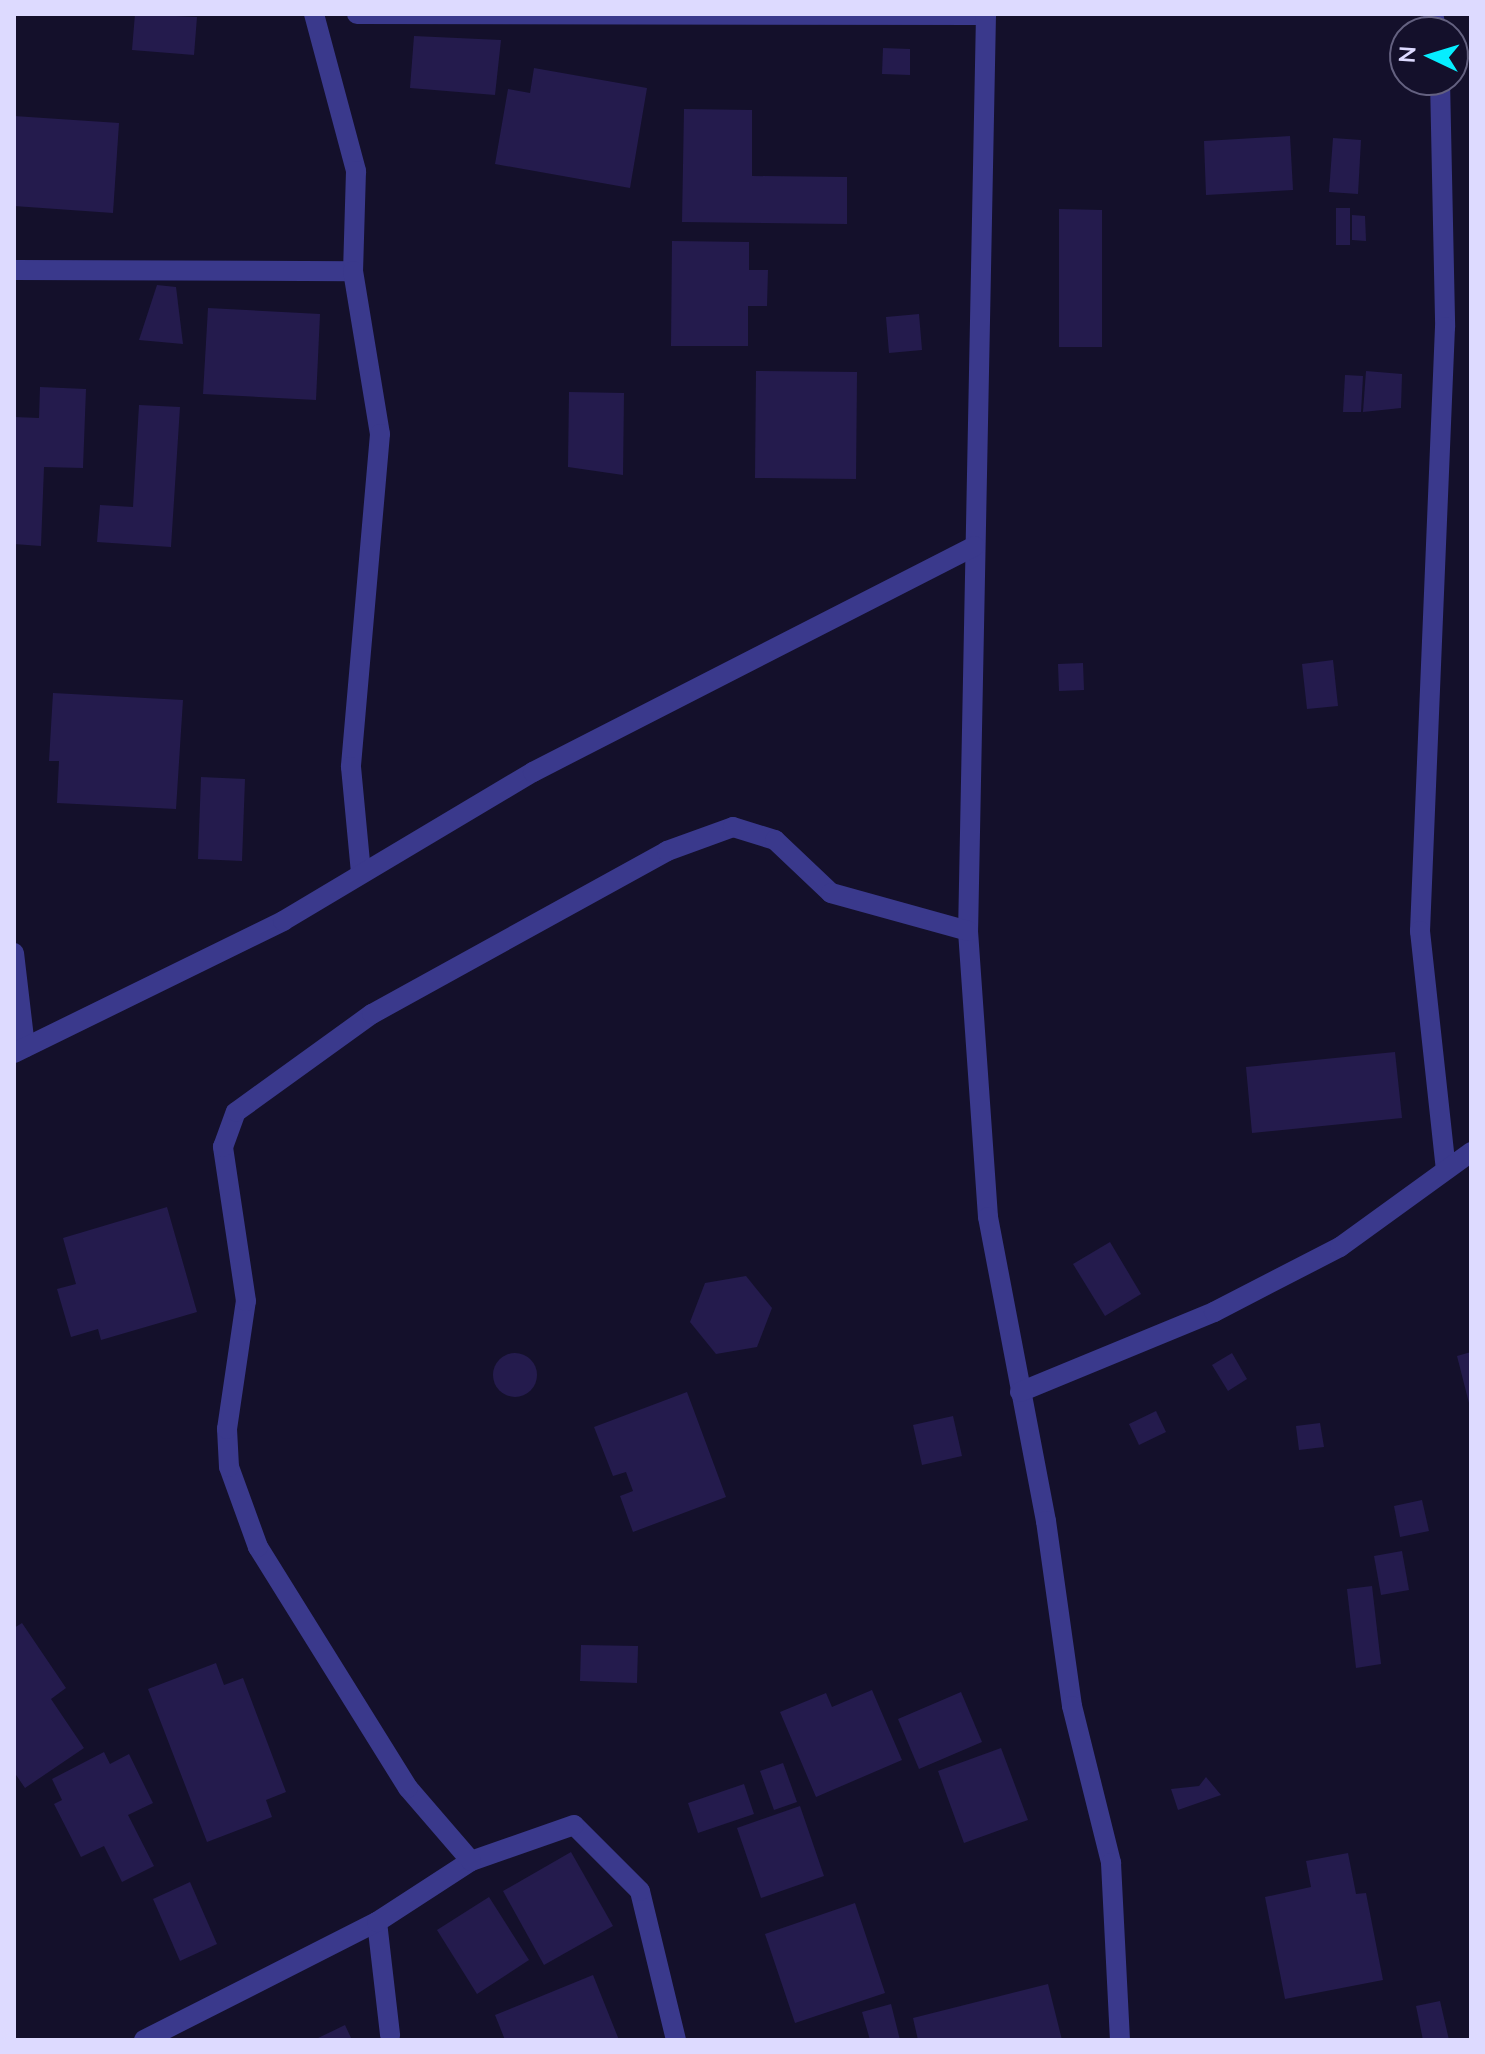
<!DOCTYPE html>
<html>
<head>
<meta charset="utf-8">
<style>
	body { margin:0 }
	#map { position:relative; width:1485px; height:2054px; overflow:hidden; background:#14102b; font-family:Lato,sans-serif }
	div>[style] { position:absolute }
	.building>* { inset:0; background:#241b4d }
	.round { border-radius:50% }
	.service>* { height:20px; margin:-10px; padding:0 10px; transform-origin:10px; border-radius:10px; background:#3a398c }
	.minor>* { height:20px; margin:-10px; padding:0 10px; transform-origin:10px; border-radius:10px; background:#3a398c }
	span { translate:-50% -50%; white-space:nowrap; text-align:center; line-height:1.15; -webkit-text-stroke:6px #14102b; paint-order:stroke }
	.frame { position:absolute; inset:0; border:16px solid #dddaff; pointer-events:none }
	.north { position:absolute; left:1389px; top:16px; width:80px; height:80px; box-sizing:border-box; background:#14102b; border:2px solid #646180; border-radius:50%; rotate:274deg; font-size:22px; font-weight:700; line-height:32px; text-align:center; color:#dddaff }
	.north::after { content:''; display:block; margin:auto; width:28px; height:36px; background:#06eeff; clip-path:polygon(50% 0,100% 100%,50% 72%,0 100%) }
</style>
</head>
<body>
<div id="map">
	<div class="building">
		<i style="clip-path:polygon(135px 14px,197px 17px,194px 55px,132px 50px)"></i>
		<i style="clip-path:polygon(414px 36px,501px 40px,495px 95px,410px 88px)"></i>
		<i style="clip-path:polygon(883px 48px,910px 49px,910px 75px,882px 74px)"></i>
		<i style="clip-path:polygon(534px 68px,647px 88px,630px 188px,495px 164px,508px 89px,530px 93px)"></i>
		<i style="clip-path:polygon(684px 109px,752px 110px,752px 176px,847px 177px,847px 224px,682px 222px)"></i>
		<i style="clip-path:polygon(14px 116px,119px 123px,113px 213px,14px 206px)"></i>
		<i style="clip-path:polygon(1290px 136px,1293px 190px,1206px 195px,1204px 141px)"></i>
		<i style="clip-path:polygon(1333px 138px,1361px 140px,1358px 194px,1329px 192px)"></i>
		<i style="clip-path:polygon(1336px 208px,1350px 208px,1350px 245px,1336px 245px)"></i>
		<i style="clip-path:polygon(1059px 209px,1102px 210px,1102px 347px,1059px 347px)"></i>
		<i style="clip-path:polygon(1352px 215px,1365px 216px,1366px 241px,1352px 240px)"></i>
		<i style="clip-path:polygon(672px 241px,749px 242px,749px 270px,768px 270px,767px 306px,748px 306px,748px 346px,671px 346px)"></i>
		<i style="clip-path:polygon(157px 285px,176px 287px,183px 344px,139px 340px)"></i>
		<i style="clip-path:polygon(208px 308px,320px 314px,316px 400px,203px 394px)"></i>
		<i style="clip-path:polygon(919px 314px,922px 350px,889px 353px,886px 317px)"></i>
		<i style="clip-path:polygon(756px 371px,857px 372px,856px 479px,755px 478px)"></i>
		<i style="clip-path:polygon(1366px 371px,1402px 374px,1401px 408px,1363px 412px)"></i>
		<i style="clip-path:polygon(1345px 375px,1363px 376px,1361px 412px,1343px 412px)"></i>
		<i style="clip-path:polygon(40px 387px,86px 389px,83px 468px,44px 467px,41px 546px,14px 544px,14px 417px,39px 418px)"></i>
		<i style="clip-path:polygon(569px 392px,624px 393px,623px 475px,568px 467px)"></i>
		<i style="clip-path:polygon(139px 405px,180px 407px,171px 547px,97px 542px,100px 505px,133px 507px)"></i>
		<i style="clip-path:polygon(1333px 660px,1338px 706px,1307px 709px,1302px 664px)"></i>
		<i style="clip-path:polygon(1083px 663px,1084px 690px,1059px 691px,1058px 664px)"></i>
		<i style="clip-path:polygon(53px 693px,183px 700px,176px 809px,57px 803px,59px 761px,49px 761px)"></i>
		<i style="clip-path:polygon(201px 777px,245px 779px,242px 861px,198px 859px)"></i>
		<i style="clip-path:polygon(1395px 1052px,1402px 1118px,1252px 1133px,1246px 1067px)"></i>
		<i style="clip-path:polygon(167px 1207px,197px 1312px,101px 1340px,98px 1329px,71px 1337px,57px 1289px,76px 1284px,63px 1238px)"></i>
		<i style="clip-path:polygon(1110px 1242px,1141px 1294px,1105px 1316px,1073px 1264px)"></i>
		<i style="clip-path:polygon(746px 1276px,772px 1308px,757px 1347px,716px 1354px,690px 1322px,705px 1283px)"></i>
		<i style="clip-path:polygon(1471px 1352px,1471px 1407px,1470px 1407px,1457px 1356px)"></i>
		<i class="round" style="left:493px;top:1353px;width:44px;height:44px"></i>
		<i style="clip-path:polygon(1232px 1353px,1247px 1379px,1228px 1391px,1212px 1365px)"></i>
		<i style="clip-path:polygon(687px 1392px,726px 1497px,633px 1532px,620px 1496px,633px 1491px,626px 1472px,613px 1476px,594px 1427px)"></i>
		<i style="clip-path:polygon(1156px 1411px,1166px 1432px,1139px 1445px,1129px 1424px)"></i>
		<i style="clip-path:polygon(953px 1416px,962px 1456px,922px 1465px,913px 1425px)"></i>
		<i style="clip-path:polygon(1320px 1423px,1324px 1447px,1299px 1450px,1296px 1426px)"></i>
		<i style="clip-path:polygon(1422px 1500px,1429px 1531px,1400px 1537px,1394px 1506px)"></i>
		<i style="clip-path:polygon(1402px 1551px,1409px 1590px,1381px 1595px,1374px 1556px)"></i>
		<i style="clip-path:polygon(1372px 1586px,1381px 1664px,1356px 1668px,1347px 1589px)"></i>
		<i style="clip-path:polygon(22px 1623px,66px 1688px,51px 1699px,84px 1748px,25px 1788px,14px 1772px,14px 1628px)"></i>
		<i style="clip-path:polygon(581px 1645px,638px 1646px,637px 1683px,580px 1681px)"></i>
		<i style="clip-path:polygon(216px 1663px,224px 1685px,243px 1678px,286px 1792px,266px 1800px,272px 1817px,207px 1842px,148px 1689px)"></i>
		<i style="clip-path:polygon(872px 1690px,902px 1760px,816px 1797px,780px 1712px,826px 1693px,832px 1707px)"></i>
		<i style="clip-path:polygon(961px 1692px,982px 1742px,919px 1769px,898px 1719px)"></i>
		<i style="clip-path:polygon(1001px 1748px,1028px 1820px,964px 1843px,938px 1771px)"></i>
		<i style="clip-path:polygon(104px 1752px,110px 1764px,129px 1754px,153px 1803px,128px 1815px,154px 1866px,122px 1882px,104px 1846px,81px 1857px,54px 1804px,62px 1800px,52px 1779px)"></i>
		<i style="clip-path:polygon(783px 1763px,797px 1802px,774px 1810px,760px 1771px)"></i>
		<i style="clip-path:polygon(1206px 1777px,1221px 1795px,1178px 1810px,1171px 1789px,1199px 1786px)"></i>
		<i style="clip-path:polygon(744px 1784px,754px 1814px,698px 1833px,688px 1803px)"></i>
		<i style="clip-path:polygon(800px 1806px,824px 1876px,761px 1898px,737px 1828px)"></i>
		<i style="clip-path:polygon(571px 1852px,613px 1926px,544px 1965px,503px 1891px)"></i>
		<i style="clip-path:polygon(1348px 1853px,1356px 1894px,1366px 1893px,1383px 1980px,1285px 1999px,1265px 1897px,1311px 1887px,1306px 1861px)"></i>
		<i style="clip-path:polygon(190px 1882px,217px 1944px,180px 1961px,153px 1899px)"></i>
		<i style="clip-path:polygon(489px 1897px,529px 1960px,477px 1994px,437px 1930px)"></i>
		<i style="clip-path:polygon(855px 1903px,885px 1993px,795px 2023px,765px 1934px)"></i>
		<i style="clip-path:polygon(593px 1975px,619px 2040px,505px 2040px,495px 2015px)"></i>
		<i style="clip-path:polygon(1048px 1984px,1062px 2040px,918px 2040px,913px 2018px)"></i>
		<i style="clip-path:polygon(1440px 2001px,1449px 2040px,1423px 2040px,1416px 2006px)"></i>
		<i style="clip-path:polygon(891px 2004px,900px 2040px,870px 2040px,862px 2012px)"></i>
		<i style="clip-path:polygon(345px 2025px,352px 2040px,314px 2040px)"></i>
	</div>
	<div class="service">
		<i style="left:14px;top:270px;width:339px;rotate:0.2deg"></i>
		<i style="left:14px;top:953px;width:95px;rotate:83.3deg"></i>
		<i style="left:377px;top:1922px;width:114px;rotate:83.4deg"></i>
	</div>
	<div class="minor">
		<i style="left:314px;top:14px;width:163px;rotate:75deg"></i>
		<i style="left:356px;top:171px;width:100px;rotate:91.7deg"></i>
		<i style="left:353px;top:271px;width:165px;rotate:80.6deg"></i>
		<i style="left:380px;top:434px;width:334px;rotate:95deg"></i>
		<i style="left:351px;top:767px;width:106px;rotate:84.6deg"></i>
		<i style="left:357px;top:14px;width:629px;rotate:0.09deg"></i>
		<i style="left:986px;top:14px;width:917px;rotate:91.12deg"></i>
		<i style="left:968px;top:931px;width:287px;rotate:86deg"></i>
		<i style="left:988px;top:1217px;width:309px;rotate:79.2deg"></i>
		<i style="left:1046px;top:1521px;width:187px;rotate:82deg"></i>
		<i style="left:1072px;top:1706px;width:162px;rotate:76deg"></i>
		<i style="left:1111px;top:1863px;width:177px;rotate:87.1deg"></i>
		<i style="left:1433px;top:14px;width:18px;rotate:77deg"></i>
		<i style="left:1440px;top:80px;width:247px;rotate:88.8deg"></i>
		<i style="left:1445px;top:327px;width:605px;rotate:92.37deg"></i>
		<i style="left:1420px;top:931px;width:239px;rotate:83.8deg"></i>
		<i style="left:14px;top:1053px;width:300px;rotate:-26.1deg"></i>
		<i style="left:283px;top:921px;width:291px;rotate:-30.8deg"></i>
		<i style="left:533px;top:772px;width:496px;rotate:-27.1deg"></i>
		<i style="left:1020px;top:1392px;width:210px;rotate:-22.4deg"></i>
		<i style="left:1214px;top:1312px;width:142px;rotate:-27.3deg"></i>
		<i style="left:1340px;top:1247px;width:162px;rotate:-35.9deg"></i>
		<i style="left:144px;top:2040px;width:261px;rotate:-26.9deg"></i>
		<i style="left:377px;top:1922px;width:112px;rotate:-33deg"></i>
		<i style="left:676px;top:2040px;width:153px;rotate:-103.6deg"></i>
		<i style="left:640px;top:1891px;width:93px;rotate:-135deg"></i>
		<i style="left:574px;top:1825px;width:109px;rotate:160.7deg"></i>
		<i style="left:471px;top:1861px;width:96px;rotate:-130.8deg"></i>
		<i style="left:408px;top:1788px;width:284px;rotate:-121.9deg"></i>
		<i style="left:258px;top:1547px;width:85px;rotate:-109.9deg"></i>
		<i style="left:229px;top:1467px;width:38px;rotate:-93deg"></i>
		<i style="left:227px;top:1429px;width:129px;rotate:-81.6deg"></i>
		<i style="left:246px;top:1301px;width:156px;rotate:-98.5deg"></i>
		<i style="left:223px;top:1147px;width:37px;rotate:-70deg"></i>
		<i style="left:236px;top:1112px;width:168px;rotate:-35.8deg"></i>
		<i style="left:372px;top:1014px;width:337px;rotate:-28.9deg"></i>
		<i style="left:667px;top:851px;width:70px;rotate:-20deg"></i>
		<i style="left:733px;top:827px;width:44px;rotate:17.2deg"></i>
		<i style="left:775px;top:840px;width:77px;rotate:43.4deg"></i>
		<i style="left:831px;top:893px;width:142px;rotate:15.5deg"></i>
	</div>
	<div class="frame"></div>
	<div class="north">N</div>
</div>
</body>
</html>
